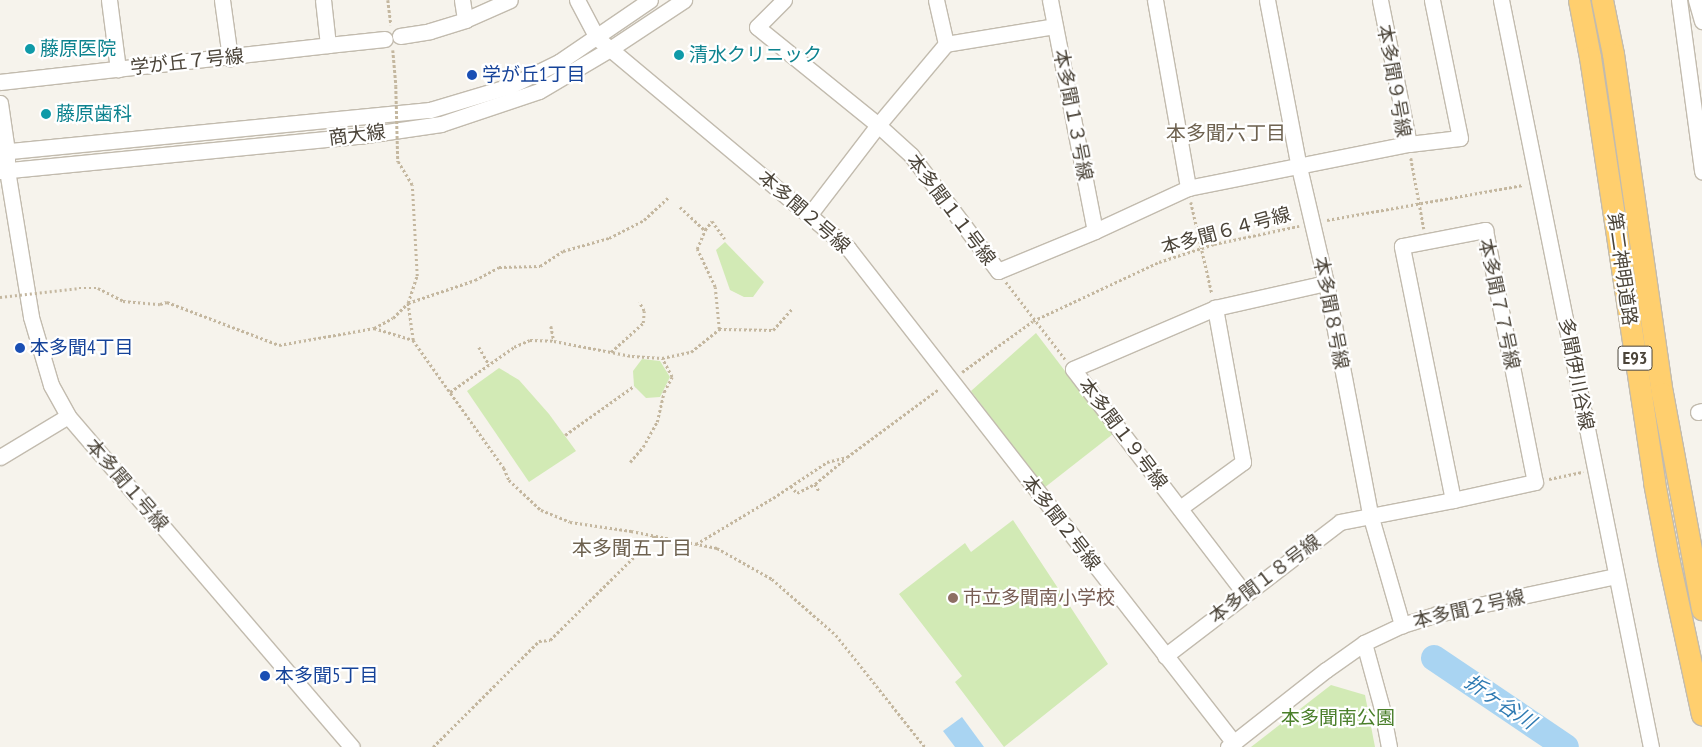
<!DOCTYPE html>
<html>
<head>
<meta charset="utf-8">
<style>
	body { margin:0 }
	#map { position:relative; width:1702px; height:747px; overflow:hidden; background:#f6f3ec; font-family:"PT Sans Narrow","Noto Sans JP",sans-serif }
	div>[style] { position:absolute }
	.green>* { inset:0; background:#d2eab5 }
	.water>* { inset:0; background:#a9d4f2 }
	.river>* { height:26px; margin:-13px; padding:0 13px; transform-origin:13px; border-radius:13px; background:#a9d4f2 }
	.path>* { height:2.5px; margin-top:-1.25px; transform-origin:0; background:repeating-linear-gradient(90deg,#c4b79f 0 2.5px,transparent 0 5px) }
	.roads { filter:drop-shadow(1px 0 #c2bbae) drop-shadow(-1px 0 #c2bbae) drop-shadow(0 1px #c2bbae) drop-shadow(0 -1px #c2bbae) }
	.minor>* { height:15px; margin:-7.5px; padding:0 7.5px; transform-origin:7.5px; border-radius:7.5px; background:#fff }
	.highway>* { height:21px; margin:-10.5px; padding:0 10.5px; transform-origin:10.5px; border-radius:10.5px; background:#ffcf6e }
	.path-bridge>* { height:2.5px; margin-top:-1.25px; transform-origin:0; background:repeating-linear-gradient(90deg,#c4b79f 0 2.5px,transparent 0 5px) }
	.dots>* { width:14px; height:14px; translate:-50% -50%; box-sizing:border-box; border:2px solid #fff; border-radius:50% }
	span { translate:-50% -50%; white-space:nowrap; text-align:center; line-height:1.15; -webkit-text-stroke:4.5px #fff; paint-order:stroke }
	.shield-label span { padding:1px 4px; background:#fff; border:1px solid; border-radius:4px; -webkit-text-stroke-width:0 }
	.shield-label { font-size:18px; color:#4b4439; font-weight:700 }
	.culture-label { font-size:19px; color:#0d838f }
	.left { translate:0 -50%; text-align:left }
	.street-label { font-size:19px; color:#4b4439 }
	.transit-label { font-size:19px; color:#164399 }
	.education-label { font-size:19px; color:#785e54 }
	.park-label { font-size:19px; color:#4a7f2a }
	.neighbourhood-label { font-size:20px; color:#6e6250 }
	.water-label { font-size:20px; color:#2e7ab2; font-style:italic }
</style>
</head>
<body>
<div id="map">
	<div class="green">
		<i style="clip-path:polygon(725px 242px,764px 282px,753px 297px,744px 297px,730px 290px,716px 250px)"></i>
		<i style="clip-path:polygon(1036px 333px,1113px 434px,1044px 488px,971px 391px)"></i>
		<i style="clip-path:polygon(642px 359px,660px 361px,670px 377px,660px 397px,646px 398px,634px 386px,633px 371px)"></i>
		<i style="clip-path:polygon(499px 368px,519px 380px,549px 414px,576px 451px,529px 482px,467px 391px)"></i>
		<i style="clip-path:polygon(1013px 520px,1108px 664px,1004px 747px,955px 682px,962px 676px,899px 594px,965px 543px,971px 552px)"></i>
		<i style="clip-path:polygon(1331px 685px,1365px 695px,1375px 747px,1251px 747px)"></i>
	</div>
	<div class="water">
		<i style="clip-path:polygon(962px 717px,984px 747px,955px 747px,943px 731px)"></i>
	</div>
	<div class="river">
		<i style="left:1434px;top:658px;width:159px;rotate:34deg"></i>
	</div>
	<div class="path">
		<i style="left:388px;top:0;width:25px;rotate:83deg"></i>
		<i style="left:393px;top:50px;width:36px;rotate:85deg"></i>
		<i style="left:1411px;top:158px;width:72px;rotate:79.6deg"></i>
		<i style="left:1191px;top:202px;width:94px;rotate:77.1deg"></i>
		<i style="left:680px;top:207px;width:34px;rotate:43deg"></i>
		<i style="left:1327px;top:220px;width:199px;rotate:-10.1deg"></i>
		<i style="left:1006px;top:282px;width:97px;rotate:52.5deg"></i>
		<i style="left:79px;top:288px;width:19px"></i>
		<i style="left:98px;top:288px;width:28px;rotate:27deg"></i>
		<i style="left:123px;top:301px;width:37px;rotate:5deg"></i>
		<i style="left:160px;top:304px;width:7px;rotate:-16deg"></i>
		<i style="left:167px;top:302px;width:120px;rotate:21deg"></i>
		<i style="left:279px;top:345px;width:97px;rotate:-10.1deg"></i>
		<i style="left:374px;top:328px;width:21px;rotate:-28deg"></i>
		<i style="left:393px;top:318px;width:21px;rotate:-45deg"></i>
		<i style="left:408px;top:303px;width:28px;rotate:-72deg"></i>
		<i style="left:417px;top:276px;width:91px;rotate:-93.1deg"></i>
		<i style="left:412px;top:185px;width:27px;rotate:-121deg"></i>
		<i style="left:551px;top:326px;width:15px;rotate:79deg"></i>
		<i style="left:374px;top:328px;width:41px;rotate:17.1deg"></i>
		<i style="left:413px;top:340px;width:157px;rotate:54.6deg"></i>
		<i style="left:504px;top:468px;width:13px;rotate:67deg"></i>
		<i style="left:509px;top:480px;width:44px;rotate:43.2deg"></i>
		<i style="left:541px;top:510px;width:31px;rotate:22deg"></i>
		<i style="left:570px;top:522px;width:62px;rotate:8.4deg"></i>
		<i style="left:631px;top:531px;width:88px;rotate:11.2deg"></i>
		<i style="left:717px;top:548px;width:63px;rotate:29.4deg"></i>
		<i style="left:772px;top:579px;width:85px;rotate:41.2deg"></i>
		<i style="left:836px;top:635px;width:143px;rotate:51.5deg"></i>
		<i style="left:719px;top:329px;width:42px;rotate:-95.4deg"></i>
		<i style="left:715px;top:287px;width:42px;rotate:-115.3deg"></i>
		<i style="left:697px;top:249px;width:21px;rotate:-67deg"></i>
		<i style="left:705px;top:230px;width:11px;rotate:-52deg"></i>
		<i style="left:712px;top:221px;width:22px;rotate:54deg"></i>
		<i style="left:413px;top:340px;width:37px;rotate:-98deg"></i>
		<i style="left:408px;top:303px;width:71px;rotate:-18.9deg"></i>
		<i style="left:475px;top:280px;width:27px;rotate:-28deg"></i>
		<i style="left:499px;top:267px;width:41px;rotate:-1.4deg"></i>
		<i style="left:540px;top:266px;width:27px;rotate:-33deg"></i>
		<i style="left:563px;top:251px;width:48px;rotate:-15.8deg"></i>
		<i style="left:609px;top:238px;width:39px;rotate:-27deg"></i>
		<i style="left:644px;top:220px;width:35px;rotate:-43deg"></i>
		<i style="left:479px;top:347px;width:20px;rotate:60deg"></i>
		<i style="left:611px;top:352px;width:43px;rotate:-42.2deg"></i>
		<i style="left:643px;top:323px;width:12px;rotate:-85deg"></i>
		<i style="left:644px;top:311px;width:10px;rotate:-119deg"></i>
		<i style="left:962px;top:372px;width:87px;rotate:-35.7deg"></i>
		<i style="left:1033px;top:321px;width:139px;rotate:-25.1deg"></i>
		<i style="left:1159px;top:262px;width:58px;rotate:-18.1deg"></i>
		<i style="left:1214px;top:244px;width:87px;rotate:-12deg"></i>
		<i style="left:450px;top:392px;width:78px;rotate:-35.1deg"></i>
		<i style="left:514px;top:347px;width:17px;rotate:-24deg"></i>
		<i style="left:530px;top:340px;width:24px;rotate:2deg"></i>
		<i style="left:554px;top:341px;width:79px;rotate:10.9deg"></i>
		<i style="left:632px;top:356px;width:30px;rotate:4deg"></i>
		<i style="left:662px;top:358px;width:30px;rotate:-12deg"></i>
		<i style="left:691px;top:352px;width:36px;rotate:-39deg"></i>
		<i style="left:719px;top:329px;width:54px;rotate:1.1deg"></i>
		<i style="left:773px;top:330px;width:28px;rotate:-48deg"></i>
		<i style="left:565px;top:435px;width:85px;rotate:-35.4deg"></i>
		<i style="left:630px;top:462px;width:20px;rotate:-49deg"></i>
		<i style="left:643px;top:447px;width:29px;rotate:-61deg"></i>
		<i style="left:657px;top:422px;width:31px;rotate:-77deg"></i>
		<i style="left:664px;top:392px;width:17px;rotate:-62deg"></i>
		<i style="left:672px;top:377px;width:21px;rotate:-118deg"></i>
		<i style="left:1549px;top:479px;width:35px;rotate:-12deg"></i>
		<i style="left:815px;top:484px;width:8px;rotate:60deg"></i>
		<i style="left:791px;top:486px;width:9px;rotate:49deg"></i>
		<i style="left:797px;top:493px;width:20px;rotate:-27deg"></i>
		<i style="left:815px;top:484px;width:40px;rotate:-40deg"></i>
		<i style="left:696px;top:544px;width:90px;rotate:-30.9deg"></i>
		<i style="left:773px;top:498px;width:65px;rotate:-33.7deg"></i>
		<i style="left:827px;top:462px;width:21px;rotate:-14deg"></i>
		<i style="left:847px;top:457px;width:114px;rotate:-36.5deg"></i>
		<i style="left:433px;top:747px;width:150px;rotate:-45deg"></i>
		<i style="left:539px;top:641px;width:11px;rotate:-5deg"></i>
		<i style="left:550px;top:640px;width:148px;rotate:-44.7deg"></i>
	</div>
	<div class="roads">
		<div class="minor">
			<i style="left:109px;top:0;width:70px;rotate:82.6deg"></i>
			<i style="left:222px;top:0;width:59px;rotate:82.1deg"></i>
			<i style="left:462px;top:0;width:20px;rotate:81deg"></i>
			<i style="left:465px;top:20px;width:49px;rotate:-24deg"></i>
			<i style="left:577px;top:0;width:43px;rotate:62.2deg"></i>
			<i style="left:597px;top:38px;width:327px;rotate:39.9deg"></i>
			<i style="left:848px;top:248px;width:628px;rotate:52.05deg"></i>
			<i style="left:784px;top:0;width:38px;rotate:135deg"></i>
			<i style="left:757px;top:27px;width:156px;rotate:39deg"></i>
			<i style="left:878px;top:125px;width:45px;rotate:42.3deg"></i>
			<i style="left:911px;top:155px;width:145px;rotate:53.1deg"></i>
			<i style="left:998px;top:271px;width:105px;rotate:-22.4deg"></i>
			<i style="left:1095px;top:231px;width:102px;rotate:-24.8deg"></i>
			<i style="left:1188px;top:188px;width:225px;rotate:-11.3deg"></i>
			<i style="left:1409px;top:144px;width:147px;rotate:-101.4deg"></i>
			<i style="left:936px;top:0;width:45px;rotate:77.2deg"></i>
			<i style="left:1050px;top:0;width:235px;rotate:79deg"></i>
			<i style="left:1155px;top:0;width:191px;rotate:80deg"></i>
			<i style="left:1267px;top:0;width:170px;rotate:79.2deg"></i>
			<i style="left:1299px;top:167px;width:119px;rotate:76.9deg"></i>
			<i style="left:1326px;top:283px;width:235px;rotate:79.2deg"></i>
			<i style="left:1370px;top:514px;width:116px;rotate:73.9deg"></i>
			<i style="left:1501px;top:0;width:762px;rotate:78.65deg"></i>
			<i style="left:1679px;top:0;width:173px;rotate:82.3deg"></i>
			<i style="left:1696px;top:0;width:22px;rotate:74deg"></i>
			<i style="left:400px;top:36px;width:30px;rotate:-9deg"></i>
			<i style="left:430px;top:31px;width:37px;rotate:-17deg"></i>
			<i style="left:328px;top:45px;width:57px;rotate:-6deg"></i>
			<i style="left:0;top:82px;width:330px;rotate:-6.4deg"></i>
			<i style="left:328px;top:45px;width:45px;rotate:-96.3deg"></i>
			<i style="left:0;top:103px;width:49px;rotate:81.7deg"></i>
			<i style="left:7px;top:151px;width:19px;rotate:90deg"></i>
			<i style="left:7px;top:170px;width:149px;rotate:80.7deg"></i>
			<i style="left:31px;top:317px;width:71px;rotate:73.6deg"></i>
			<i style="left:51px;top:385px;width:35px;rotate:61deg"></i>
			<i style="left:68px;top:416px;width:436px;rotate:49.4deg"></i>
			<i style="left:1409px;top:144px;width:51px;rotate:-6.7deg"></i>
			<i style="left:1460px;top:138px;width:141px;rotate:-101.5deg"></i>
			<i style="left:0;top:152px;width:432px;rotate:-5.6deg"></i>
			<i style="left:430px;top:110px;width:84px;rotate:-16.7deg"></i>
			<i style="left:510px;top:86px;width:55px;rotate:-26.1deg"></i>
			<i style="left:559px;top:62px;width:110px;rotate:-34.3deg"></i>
			<i style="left:0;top:171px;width:361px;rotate:-5.6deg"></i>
			<i style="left:359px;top:136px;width:83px;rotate:-8.3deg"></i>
			<i style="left:441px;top:124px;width:103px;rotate:-18.6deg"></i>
			<i style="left:539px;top:91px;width:82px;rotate:-30.6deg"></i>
			<i style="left:610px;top:49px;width:89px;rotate:-33.5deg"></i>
			<i style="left:810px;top:214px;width:112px;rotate:-52.6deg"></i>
			<i style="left:878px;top:125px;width:106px;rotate:-50deg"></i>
			<i style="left:946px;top:44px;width:110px;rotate:-9.4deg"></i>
			<i style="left:1485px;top:230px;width:257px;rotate:78.8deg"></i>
			<i style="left:1535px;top:482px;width:84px;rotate:167.6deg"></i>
			<i style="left:1453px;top:500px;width:259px;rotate:-101.4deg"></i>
			<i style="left:1402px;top:246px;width:85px;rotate:-10.9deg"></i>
			<i style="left:1698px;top:412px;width:4px;rotate:-14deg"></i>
			<i style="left:0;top:457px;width:79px;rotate:-31.1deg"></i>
			<i style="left:1180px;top:508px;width:78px;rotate:-36.1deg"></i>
			<i style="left:1243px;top:462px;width:157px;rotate:-100.3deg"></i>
			<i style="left:1245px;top:594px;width:283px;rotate:-127.4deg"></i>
			<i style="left:1073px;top:369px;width:155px;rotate:-23.2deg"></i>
			<i style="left:1215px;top:308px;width:114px;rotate:-12.7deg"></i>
			<i style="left:1364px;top:643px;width:64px;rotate:74.7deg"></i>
			<i style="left:1381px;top:705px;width:43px;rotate:79.2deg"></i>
			<i style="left:1165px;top:656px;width:220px;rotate:-37.4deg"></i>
			<i style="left:1340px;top:522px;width:115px;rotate:-11deg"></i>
			<i style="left:1228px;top:747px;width:125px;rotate:-38.2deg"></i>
			<i style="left:1326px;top:670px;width:47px;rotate:-35.4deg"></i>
			<i style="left:1364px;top:643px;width:42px;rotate:-25.3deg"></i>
			<i style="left:1402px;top:625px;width:37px;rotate:-17deg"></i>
			<i style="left:1437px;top:614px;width:183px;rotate:-12deg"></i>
		</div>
		<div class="highway">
			<i style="left:1579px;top:0;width:58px;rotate:79.1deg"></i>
			<i style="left:1590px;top:57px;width:430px;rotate:81.4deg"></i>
			<i style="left:1654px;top:482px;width:81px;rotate:79.4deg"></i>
			<i style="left:1669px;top:562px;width:156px;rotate:77.8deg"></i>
			<i style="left:1602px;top:0;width:55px;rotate:78.5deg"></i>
			<i style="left:1613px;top:54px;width:343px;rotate:81.8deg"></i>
			<i style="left:1662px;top:393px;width:220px;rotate:79.5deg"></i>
		</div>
	</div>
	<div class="path-bridge">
		<i style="left:396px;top:86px;width:76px;rotate:88.5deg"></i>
		<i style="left:0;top:297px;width:80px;rotate:-6.5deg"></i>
	</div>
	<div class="dots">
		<i style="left:30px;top:49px;background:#0f9aa8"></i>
		<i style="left:679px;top:55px;background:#0f9aa8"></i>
		<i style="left:472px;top:75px;background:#1a4fb4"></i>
		<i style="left:46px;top:114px;background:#0f9aa8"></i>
		<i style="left:20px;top:348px;background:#1a4fb4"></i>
		<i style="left:953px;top:598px;background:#8d6e63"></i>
		<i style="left:265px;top:676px;background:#1a4fb4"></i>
	</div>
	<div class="shield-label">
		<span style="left:1635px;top:358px">E93</span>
	</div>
	<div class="culture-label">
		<span class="left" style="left:40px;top:49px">藤原医院</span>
		<span class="left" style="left:689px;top:55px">清水クリニック</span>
		<span class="left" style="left:56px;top:114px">藤原歯科</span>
	</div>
	<div class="street-label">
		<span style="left:187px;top:62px;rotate:-6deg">学が丘７号線</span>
		<span style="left:1394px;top:81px;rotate:80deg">本多聞９号線</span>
		<span style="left:1073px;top:115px;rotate:79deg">本多聞１３号線</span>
		<span style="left:357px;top:135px;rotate:-7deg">商大線</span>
		<span style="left:951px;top:210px;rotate:53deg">本多聞１１号線</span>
		<span style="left:804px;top:212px;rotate:41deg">本多聞２号線</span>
		<span style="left:1226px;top:231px;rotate:-15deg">本多聞６４号線</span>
		<span style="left:1622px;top:269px;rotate:82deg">第二神明道路</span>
		<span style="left:1499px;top:304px;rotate:78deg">本多聞７７号線</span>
		<span style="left:1331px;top:313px;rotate:79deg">本多聞８号線</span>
		<span style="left:1576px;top:374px;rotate:79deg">多聞伊川谷線</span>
		<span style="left:1123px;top:434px;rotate:53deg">本多聞１９号線</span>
		<span style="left:127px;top:485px;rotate:49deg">本多聞１号線</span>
		<span style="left:1061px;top:523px;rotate:52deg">本多聞２号線</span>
		<span style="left:1265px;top:579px;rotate:-37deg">本多聞１８号線</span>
		<span style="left:1469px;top:609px;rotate:-13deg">本多聞２号線</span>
	</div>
	<div class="transit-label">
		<span class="left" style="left:482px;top:75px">学が丘1丁目</span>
		<span class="left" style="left:30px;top:348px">本多聞4丁目</span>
		<span class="left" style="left:275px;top:676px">本多聞5丁目</span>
	</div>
	<div class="education-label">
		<span class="left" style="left:963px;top:598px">市立多聞南小学校</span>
	</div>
	<div class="park-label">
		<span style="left:1338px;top:718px">本多聞南公園</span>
	</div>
	<div class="neighbourhood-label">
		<span style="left:1226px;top:133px">本多聞六丁目</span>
		<span style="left:632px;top:548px">本多聞五丁目</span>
	</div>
	<div class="water-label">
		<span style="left:1500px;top:702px;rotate:34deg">折ヶ谷川</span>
	</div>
</div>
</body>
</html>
